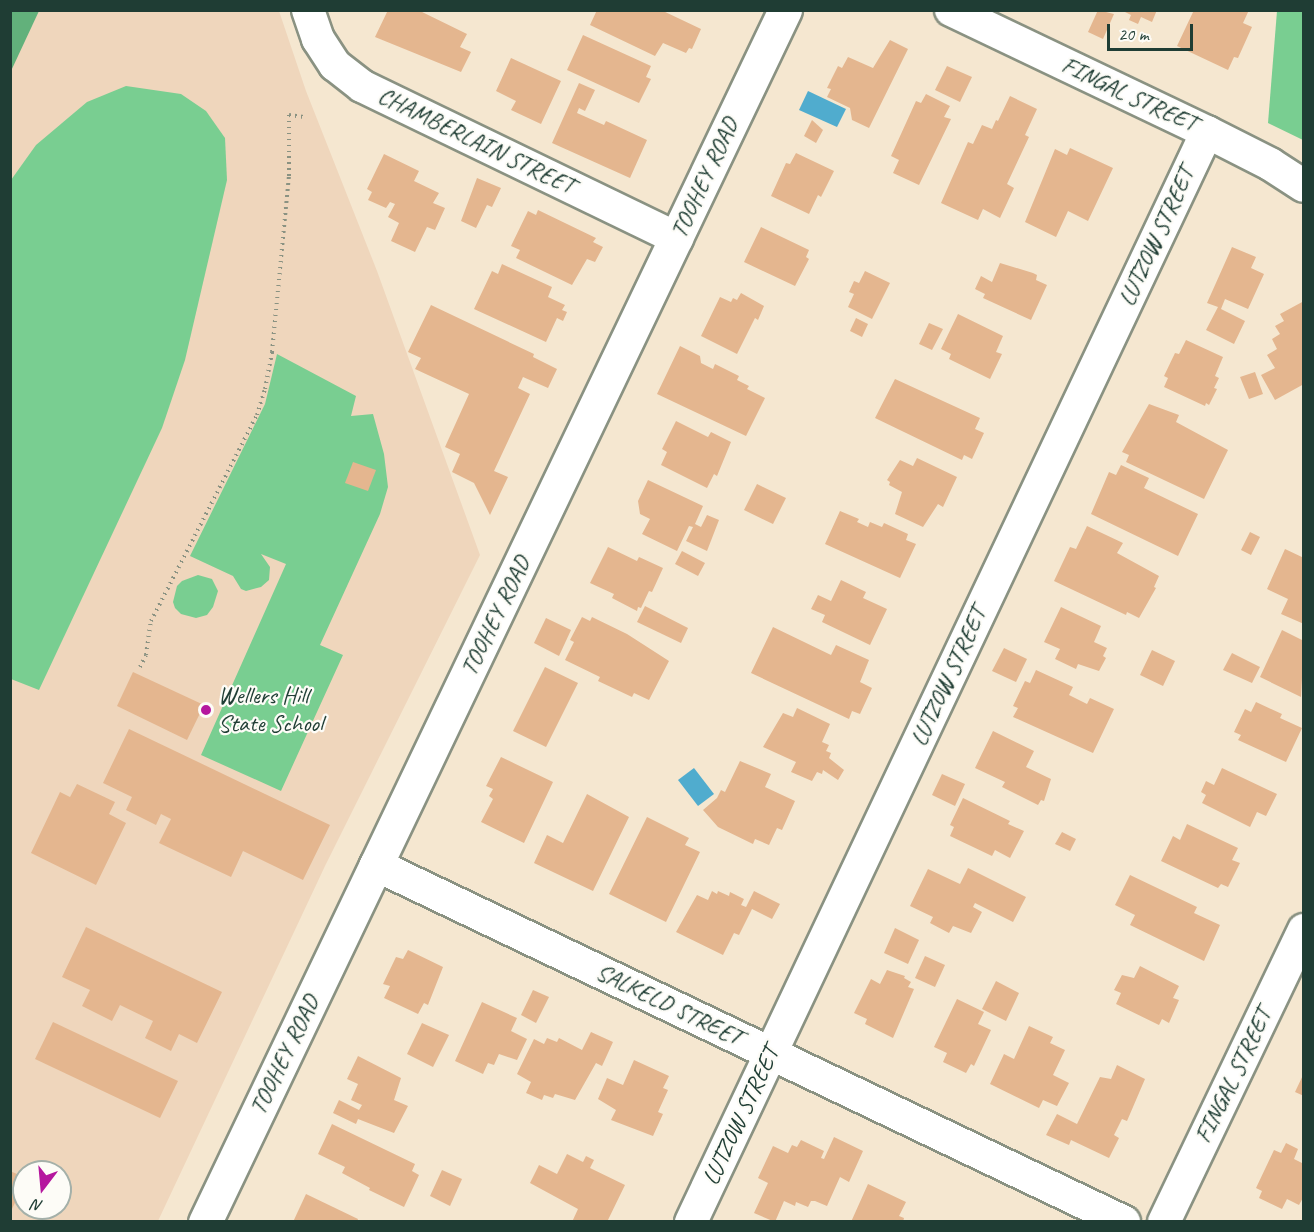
<!DOCTYPE html>
<html>
<head>
<meta charset="utf-8">
<style>
	body { margin:0 }
	#map { position:relative; width:1314px; height:1232px; overflow:hidden; background:#f5e7d0; font-family:Caveat,sans-serif }
	div>[style] { position:absolute }
	.built>* { inset:0; background:#efd6bc }
	.green>* { inset:0; background:#79ce91 }
	.forest>* { inset:0; background:#62b17b }
	.water>* { inset:0; background:#50acce }
	.building>* { inset:0; background:#e4b68f }
	.path>* { height:4px; margin-top:-2px; transform-origin:0; background:repeating-linear-gradient(90deg,#8a9282 0 1.5px,transparent 0 6px) }
	.roads { filter:drop-shadow(2px 0 #8a9282) drop-shadow(-2px 0 #8a9282) drop-shadow(0 2px #8a9282) drop-shadow(0 -2px #8a9282) }
	.street>* { height:32px; margin:-16px; padding:0 16px; transform-origin:16px; border-radius:16px; background:#fff }
	.secondary>* { height:33px; margin:-16.5px; padding:0 16.5px; transform-origin:16.5px; border-radius:16.5px; background:#fff }
	.dots>* { width:16px; height:16px; translate:-50% -50%; box-sizing:border-box; border:3px solid #fdfcf7; border-radius:50% }
	span { translate:-50% -50%; white-space:nowrap; text-align:center; line-height:1.15; -webkit-text-stroke:4.5px #fdfcf7; paint-order:stroke }
	.street-label { font-size:24px; color:#1f3d34 }
	.poi-label { font-size:24px; color:#1f3d34 }
	.left { translate:0 -50%; text-align:left }
	.frame { position:absolute; inset:0; border:12px solid #1f3d34; pointer-events:none }
	.north { position:absolute; left:12px; top:1160px; width:60px; height:60px; box-sizing:border-box; background:#fdfcf7; border:2px solid #a4b0a9; border-radius:50%; rotate:196deg; font-size:16px; font-weight:700; line-height:24px; text-align:center; color:#1f3d34 }
	.north::after { content:''; display:block; margin:auto; width:21px; height:27px; background:#b5179e; clip-path:polygon(50% 0,100% 100%,50% 72%,0 100%) }
	.scale { position:absolute; left:1107px; top:24px; width:86px; height:27px; box-sizing:border-box; border:3px solid #1f3d34; border-top:0; padding-left:8px; font-size:18px; line-height:21px; white-space:nowrap; color:#1f3d34; -webkit-text-stroke:4px #fdfcf7; paint-order:stroke }
</style>
</head>
<body>
<div id="map">
	<div class="built">
		<i style="clip-path:polygon(evenodd,39px 11px,279px 11px,306px 91px,377px 271px,480px 555px,325px 866px,158px 1221px,11px 1221px,10px 71px,39px 11px,24px 1172px,60px 1172px,60px 1208px,24px 1208px,24px 1172px)"></i>
	</div>
	<div class="green">
		<i style="clip-path:polygon(1277px 11px,1303px 11px,1303px 140px,1268px 123px)"></i>
		<i style="clip-path:polygon(126px 86px,181px 94px,206px 111px,225px 138px,227px 180px,185px 360px,162px 428px,39px 690px,11px 679px,11px 180px,36px 145px,87px 102px)"></i>
		<i style="clip-path:polygon(277px 354px,356px 396px,351px 416px,373px 414px,384px 454px,388px 487px,380px 514px,320px 645px,343px 655px,281px 791px,201px 755px,286px 564px,261px 554px,270px 567px,269px 580px,261px 587px,246px 591px,241px 589px,233px 576px,190px 556px,265px 404px)"></i>
		<i style="clip-path:polygon(198px 575px,212px 579px,218px 591px,213px 607px,207px 615px,196px 618px,181px 614px,175px 608px,173px 602px,177px 586px,182px 581px)"></i>
	</div>
	<div class="forest">
		<i style="clip-path:polygon(11px 10px,39px 11px,11px 71px,10px 11px)"></i>
	</div>
	<div class="water">
		<i style="clip-path:polygon(808px 91px,846px 109px,837px 127px,799px 110px)"></i>
		<i style="clip-path:polygon(694px 768px,714px 794px,698px 806px,678px 780px)"></i>
	</div>
	<div class="building">
		<i style="clip-path:polygon(388px 10px,418px 10px,467px 34px,460px 47px,471px 52px,461px 72px,375px 37px)"></i>
		<i style="clip-path:polygon(597px 10px,661px 10px,701px 29px,692px 49px,689px 48px,686px 53px,663px 43px,655px 56px,590px 25px)"></i>
		<i style="clip-path:polygon(1098px 10px,1114px 14px,1103px 39px,1088px 32px)"></i>
		<i style="clip-path:polygon(1121px 10px,1157px 10px,1152px 22px,1141px 17px,1138px 24px,1129px 20px,1131px 15px)"></i>
		<i style="clip-path:polygon(1194px 10px,1249px 10px,1243px 23px,1252px 27px,1238px 58px,1234px 57px,1228px 70px,1177px 46px)"></i>
		<i style="clip-path:polygon(583px 35px,651px 66px,646px 77px,651px 79px,639px 103px,567px 70px)"></i>
		<i style="clip-path:polygon(890px 40px,908px 49px,869px 128px,852px 120px,850px 108px,827px 97px,831px 89px,827px 88px,838px 66px,842px 68px,848px 57px,873px 68px)"></i>
		<i style="clip-path:polygon(511px 58px,561px 81px,541px 124px,511px 110px,516px 101px,496px 91px)"></i>
		<i style="clip-path:polygon(947px 66px,972px 77px,960px 102px,935px 90px)"></i>
		<i style="clip-path:polygon(579px 83px,595px 90px,585px 111px,579px 108px,577px 113px,604px 125px,606px 121px,647px 140px,630px 178px,552px 143px)"></i>
		<i style="clip-path:polygon(926px 94px,950px 106px,944px 117px,951px 119px,919px 185px,893px 173px,899px 160px,891px 156px,916px 101px,921px 103px)"></i>
		<i style="clip-path:polygon(1010px 96px,1037px 109px,1025px 135px,1029px 137px,1007px 184px,1014px 188px,1000px 218px,983px 209px,978px 220px,941px 203px,968px 142px,973px 144px,982px 125px,992px 129px,996px 120px,998px 121px)"></i>
		<i style="clip-path:polygon(812px 120px,823px 130px,816px 143px,804px 136px)"></i>
		<i style="clip-path:polygon(1070px 148px,1113px 168px,1088px 221px,1068px 211px,1056px 237px,1025px 222px,1055px 149px,1067px 155px)"></i>
		<i style="clip-path:polygon(796px 153px,834px 171px,821px 197px,818px 195px,809px 214px,771px 196px,786px 163px,790px 164px)"></i>
		<i style="clip-path:polygon(384px 154px,419px 171px,414px 181px,439px 193px,433px 203px,445px 208px,435px 230px,427px 227px,415px 252px,391px 241px,399px 223px,388px 217px,395px 204px,390px 202px,386px 208px,368px 200px,372px 192px,367px 189px)"></i>
		<i style="clip-path:polygon(477px 178px,501px 188px,492px 207px,487px 205px,476px 228px,461px 221px)"></i>
		<i style="clip-path:polygon(538px 210px,596px 238px,593px 242px,603px 247px,595px 262px,587px 259px,572px 285px,516px 258px,520px 250px,511px 246px,528px 211px,536px 215px)"></i>
		<i style="clip-path:polygon(761px 227px,809px 250px,806px 257px,809px 259px,795px 286px,744px 262px)"></i>
		<i style="clip-path:polygon(1232px 247px,1256px 257px,1251px 268px,1264px 274px,1248px 309px,1225px 299px,1221px 309px,1245px 321px,1234px 344px,1206px 330px,1218px 307px,1207px 303px)"></i>
		<i style="clip-path:polygon(1000px 263px,1033px 273px,1037px 275px,1036px 280px,1047px 285px,1031px 320px,983px 298px,985px 294px,975px 289px,981px 276px,992px 282px)"></i>
		<i style="clip-path:polygon(502px 264px,552px 287px,548px 297px,565px 305px,562px 310px,567px 312px,563px 321px,557px 318px,546px 342px,474px 309px,492px 271px,498px 274px)"></i>
		<i style="clip-path:polygon(865px 271px,890px 283px,872px 319px,848px 307px,854px 294px,849px 292px,854px 281px,859px 283px)"></i>
		<i style="clip-path:polygon(741px 293px,764px 306px,758px 320px,755px 318px,737px 354px,701px 336px,720px 297px,731px 302px,733px 298px,737px 300px)"></i>
		<i style="clip-path:polygon(1304px 301px,1304px 384px,1275px 400px,1261px 375px,1275px 368px,1267px 355px,1277px 349px,1272px 339px,1280px 334px,1275px 326px,1284px 321px,1280px 314px)"></i>
		<i style="clip-path:polygon(431px 305px,534px 354px,533px 357px,557px 369px,548px 388px,523px 377px,518px 388px,530px 394px,494px 471px,508px 477px,490px 515px,474px 483px,452px 472px,460px 454px,445px 447px,469px 394px,415px 369px,421px 358px,408px 352px)"></i>
		<i style="clip-path:polygon(958px 314px,1003px 336px,996px 352px,1002px 354px,990px 379px,949px 359px,951px 354px,941px 349px)"></i>
		<i style="clip-path:polygon(856px 318px,868px 324px,862px 337px,850px 331px)"></i>
		<i style="clip-path:polygon(929px 323px,943px 329px,932px 350px,919px 344px)"></i>
		<i style="clip-path:polygon(1186px 340px,1223px 357px,1215px 376px,1219px 378px,1214px 388px,1217px 389px,1209px 405px,1206px 403px,1205px 406px,1164px 387px,1168px 378px,1164px 376px,1175px 353px,1179px 354px)"></i>
		<i style="clip-path:polygon(680px 346px,700px 356px,701px 363px,713px 369px,715px 364px,739px 376px,737px 380px,749px 386px,747px 389px,765px 398px,746px 436px,657px 394px)"></i>
		<i style="clip-path:polygon(1255px 372px,1263px 394px,1249px 399px,1240px 377px)"></i>
		<i style="clip-path:polygon(895px 379px,980px 418px,975px 429px,984px 433px,972px 459px,964px 455px,962px 460px,875px 418px)"></i>
		<i style="clip-path:polygon(1149px 404px,1179px 415px,1176px 422px,1228px 450px,1204px 499px,1126px 462px,1129px 455px,1122px 452px)"></i>
		<i style="clip-path:polygon(676px 421px,708px 437px,711px 432px,731px 442px,717px 476px,714px 474px,707px 488px,661px 465px,667px 452px,662px 449px)"></i>
		<i style="clip-path:polygon(917px 458px,957px 477px,943px 507px,938px 504px,923px 527px,895px 514px,902px 492px,889px 485px,890px 482px,887px 480px,900px 460px,913px 466px)"></i>
		<i style="clip-path:polygon(353px 462px,376px 470px,368px 491px,345px 483px)"></i>
		<i style="clip-path:polygon(1121px 465px,1149px 478px,1144px 488px,1198px 514px,1178px 556px,1091px 514px,1109px 472px,1116px 475px)"></i>
		<i style="clip-path:polygon(648px 480px,703px 506px,695px 524px,701px 527px,707px 515px,719px 520px,707px 551px,686px 541px,693px 527px,689px 526px,677px 551px,642px 534px,650px 519px,640px 514px,638px 501px)"></i>
		<i style="clip-path:polygon(757px 484px,786px 498px,773px 524px,744px 510px)"></i>
		<i style="clip-path:polygon(840px 511px,859px 519px,857px 522px,868px 527px,870px 522px,882px 527px,884px 523px,908px 534px,906px 540px,916px 544px,900px 578px,825px 544px)"></i>
		<i style="clip-path:polygon(1087px 526px,1123px 543px,1117px 553px,1159px 576px,1154px 587px,1156px 588px,1139px 618px,1127px 612px,1126px 615px,1054px 581px,1070px 547px,1076px 549px)"></i>
		<i style="clip-path:polygon(1250px 532px,1260px 537px,1251px 555px,1241px 550px)"></i>
		<i style="clip-path:polygon(608px 547px,637px 561px,639px 557px,663px 568px,652px 592px,649px 591px,641px 608px,638px 607px,637px 611px,612px 598px,614px 594px,590px 583px)"></i>
		<i style="clip-path:polygon(1285px 549px,1304px 558px,1304px 624px,1281px 614px,1288px 599px,1267px 589px)"></i>
		<i style="clip-path:polygon(682px 551px,705px 563px,698px 576px,675px 564px)"></i>
		<i style="clip-path:polygon(841px 580px,866px 592px,863px 598px,887px 609px,870px 645px,822px 622px,825px 615px,811px 609px,818px 595px,831px 601px)"></i>
		<i style="clip-path:polygon(645px 606px,688px 628px,681px 643px,637px 622px)"></i>
		<i style="clip-path:polygon(1061px 607px,1101px 626px,1094px 642px,1107px 648px,1103px 656px,1106px 658px,1099px 671px,1078px 664px,1076px 669px,1055px 659px,1060px 649px,1044px 642px)"></i>
		<i style="clip-path:polygon(582px 617px,590px 621px,592px 617px,627px 634px,669px 661px,649px 700px,634px 693px,632px 697px,598px 681px,600px 677px,565px 660px,574px 642px,570px 640px)"></i>
		<i style="clip-path:polygon(546px 618px,571px 630px,559px 656px,534px 643px)"></i>
		<i style="clip-path:polygon(773px 627px,831px 655px,836px 645px,869px 660px,860px 682px,872px 688px,860px 714px,852px 711px,849px 719px,751px 673px)"></i>
		<i style="clip-path:polygon(1282px 630px,1304px 641px,1301px 697px,1260px 677px)"></i>
		<i style="clip-path:polygon(1004px 648px,1027px 659px,1016px 682px,992px 671px)"></i>
		<i style="clip-path:polygon(1152px 650px,1175px 661px,1163px 686px,1140px 675px)"></i>
		<i style="clip-path:polygon(1232px 653px,1260px 667px,1252px 683px,1223px 670px)"></i>
		<i style="clip-path:polygon(545px 667px,578px 683px,546px 747px,513px 731px)"></i>
		<i style="clip-path:polygon(1036px 670px,1073px 687px,1069px 695px,1087px 704px,1090px 698px,1114px 709px,1093px 753px,1013px 717px,1018px 708px,1013px 706px,1025px 681px,1030px 683px)"></i>
		<i style="clip-path:polygon(133px 672px,204px 705px,187px 740px,117px 706px)"></i>
		<i style="clip-path:polygon(1256px 702px,1282px 714px,1280px 718px,1302px 728px,1286px 762px,1238px 740px,1241px 735px,1234px 732px,1245px 709px,1251px 712px)"></i>
		<i style="clip-path:polygon(797px 708px,830px 724px,822px 742px,829px 745px,826px 751px,831px 753px,829px 758px,844px 770px,838px 780px,823px 770px,822px 774px,817px 772px,812px 781px,791px 772px,796px 762px,763px 747px,783px 713px,793px 717px)"></i>
		<i style="clip-path:polygon(129px 729px,330px 825px,303px 880px,243px 851px,231px 877px,159px 843px,171px 819px,161px 814px,156px 825px,126px 810px,132px 797px,103px 783px)"></i>
		<i style="clip-path:polygon(993px 731px,1034px 751px,1026px 767px,1051px 779px,1044px 801px,1041px 800px,1038px 805px,1002px 787px,1005px 782px,975px 768px)"></i>
		<i style="clip-path:polygon(501px 757px,553px 782px,524px 843px,481px 822px,493px 799px,489px 796px,493px 789px,486px 786px)"></i>
		<i style="clip-path:polygon(740px 761px,771px 774px,765px 787px,795px 801px,782px 830px,777px 828px,769px 845px,755px 839px,753px 844px,718px 827px,703px 810px,717px 798px,721px 790px,725px 792px)"></i>
		<i style="clip-path:polygon(1222px 768px,1277px 794px,1266px 816px,1257px 812px,1250px 827px,1202px 803px,1206px 795px,1201px 792px,1206px 781px,1214px 785px)"></i>
		<i style="clip-path:polygon(942px 774px,965px 784px,955px 806px,932px 795px)"></i>
		<i style="clip-path:polygon(77px 784px,115px 802px,109px 814px,126px 823px,96px 885px,31px 853px,60px 792px,70px 797px)"></i>
		<i style="clip-path:polygon(587px 794px,629px 817px,593px 891px,534px 863px,547px 835px,563px 843px)"></i>
		<i style="clip-path:polygon(963px 798px,1010px 821px,1008px 824px,1024px 831px,1010px 858px,995px 850px,992px 856px,950px 836px,954px 827px,950px 825px)"></i>
		<i style="clip-path:polygon(647px 817px,689px 838px,685px 845px,700px 852px,666px 922px,609px 894px)"></i>
		<i style="clip-path:polygon(1187px 824px,1238px 848px,1232px 860px,1240px 863px,1228px 887px,1221px 884px,1218px 888px,1161px 861px,1173px 836px,1180px 840px)"></i>
		<i style="clip-path:polygon(1062px 832px,1076px 839px,1070px 851px,1055px 844px)"></i>
		<i style="clip-path:polygon(968px 868px,1026px 897px,1013px 922px,975px 903px,973px 907px,982px 912px,971px 933px,953px 926px,949px 933px,930px 923px,933px 917px,910px 906px,928px 869px,960px 884px)"></i>
		<i style="clip-path:polygon(1130px 875px,1197px 907px,1194px 913px,1220px 925px,1204px 961px,1130px 925px,1135px 915px,1115px 905px)"></i>
		<i style="clip-path:polygon(712px 891px,717px 894px,718px 891px,729px 896px,730px 892px,744px 899px,741px 905px,746px 907px,754px 891px,780px 904px,772px 919px,752px 909px,739px 935px,734px 933px,723px 955px,676px 932px,697px 895px,708px 900px)"></i>
		<i style="clip-path:polygon(86px 927px,222px 992px,197px 1043px,179px 1034px,171px 1051px,145px 1038px,153px 1021px,120px 1005px,112px 1021px,82px 1006px,90px 990px,62px 977px)"></i>
		<i style="clip-path:polygon(895px 928px,919px 940px,908px 964px,884px 953px)"></i>
		<i style="clip-path:polygon(408px 950px,443px 967px,428px 1005px,424px 1003px,418px 1014px,384px 998px,390px 986px,383px 984px,396px 957px,403px 959px)"></i>
		<i style="clip-path:polygon(925px 956px,945px 965px,935px 987px,915px 978px)"></i>
		<i style="clip-path:polygon(1140px 966px,1179px 986px,1173px 998px,1179px 1000px,1169px 1023px,1162px 1019px,1159px 1025px,1116px 1004px,1121px 993px,1114px 990px,1122px 975px,1134px 978px)"></i>
		<i style="clip-path:polygon(887px 970px,905px 976px,904px 978px,911px 982px,908px 987px,914px 989px,893px 1038px,865px 1024px,867px 1019px,854px 1013px,871px 979px,880px 984px)"></i>
		<i style="clip-path:polygon(996px 981px,1019px 993px,1006px 1021px,982px 1009px)"></i>
		<i style="clip-path:polygon(533px 990px,549px 997px,536px 1023px,521px 1015px)"></i>
		<i style="clip-path:polygon(957px 999px,984px 1012px,978px 1024px,991px 1030px,974px 1066px,971px 1064px,966px 1073px,943px 1062px,947px 1053px,934px 1047px)"></i>
		<i style="clip-path:polygon(482px 1002px,517px 1018px,511px 1031px,527px 1039px,517px 1060px,499px 1054px,494px 1065px,488px 1063px,483px 1074px,455px 1061px)"></i>
		<i style="clip-path:polygon(53px 1022px,178px 1081px,160px 1118px,35px 1059px)"></i>
		<i style="clip-path:polygon(422px 1023px,449px 1035px,433px 1067px,407px 1054px)"></i>
		<i style="clip-path:polygon(1029px 1026px,1053px 1037px,1050px 1043px,1065px 1050px,1053px 1075px,1069px 1083px,1057px 1106px,1043px 1100px,1039px 1108px,990px 1084px,1004px 1054px,1014px 1059px)"></i>
		<i style="clip-path:polygon(591px 1032px,613px 1042px,602px 1066px,596px 1063px,575px 1100px,555px 1094px,553px 1098px,544px 1095px,542px 1100px,526px 1093px,531px 1082px,517px 1074px,534px 1039px,544px 1044px,547px 1038px,557px 1042px,559px 1038px,582px 1050px)"></i>
		<i style="clip-path:polygon(358px 1056px,401px 1078px,394px 1100px,408px 1106px,394px 1133px,358px 1119px,356px 1124px,333px 1113px,339px 1100px,359px 1110px,362px 1105px,351px 1100px,358px 1084px,347px 1079px)"></i>
		<i style="clip-path:polygon(634px 1060px,669px 1076px,663px 1088px,668px 1090px,658px 1112px,663px 1114px,653px 1136px,611px 1120px,616px 1110px,598px 1099px,607px 1078px,623px 1085px)"></i>
		<i style="clip-path:polygon(1117px 1065px,1145px 1079px,1127px 1121px,1122px 1119px,1114px 1135px,1119px 1138px,1109px 1158px,1071px 1140px,1069px 1145px,1046px 1135px,1057px 1114px,1077px 1124px,1100px 1077px,1111px 1079px)"></i>
		<i style="clip-path:polygon(1304px 1073px,1304px 1096px,1295px 1092px)"></i>
		<i style="clip-path:polygon(332px 1124px,415px 1164px,412px 1171px,419px 1175px,404px 1207px,369px 1190px,370px 1188px,342px 1173px,345px 1167px,318px 1154px)"></i>
		<i style="clip-path:polygon(834px 1137px,863px 1151px,849px 1182px,840px 1177px,827px 1206px,815px 1201px,811px 1201px,808px 1207px,796px 1202px,795px 1206px,784px 1201px,775px 1222px,754px 1213px,768px 1183px,758px 1178px,773px 1146px,788px 1153px,792px 1145px,797px 1147px,801px 1140px,824px 1151px,821px 1158px,824px 1159px)"></i>
		<i style="clip-path:polygon(1286px 1143px,1298px 1149px,1294px 1159px,1304px 1164px,1304px 1196px,1299px 1205px,1287px 1199px,1282px 1209px,1259px 1198px,1262px 1191px,1256px 1188px,1274px 1150px,1281px 1153px)"></i>
		<i style="clip-path:polygon(567px 1154px,583px 1162px,586px 1156px,594px 1160px,590px 1168px,625px 1185px,607px 1222px,572px 1222px,578px 1209px,530px 1183px,539px 1165px,557px 1174px)"></i>
		<i style="clip-path:polygon(442px 1170px,462px 1179px,450px 1206px,430px 1196px)"></i>
		<i style="clip-path:polygon(10px 1171px,24px 1177px,24px 1184px,10px 1213px)"></i>
		<i style="clip-path:polygon(868px 1184px,906px 1202px,899px 1216px,904px 1218px,903px 1222px,851px 1222px)"></i>
		<i style="clip-path:polygon(306px 1194px,358px 1219px,357px 1222px,293px 1222px)"></i>
	</div>
	<div class="path">
		<i style="left:140px;top:667px;width:13px;rotate:-63deg"></i>
		<i style="left:146px;top:655px;width:34px;rotate:-82deg"></i>
		<i style="left:151px;top:621px;width:232px;rotate:-62.8deg"></i>
		<i style="left:257px;top:415px;width:27px;rotate:-73deg"></i>
		<i style="left:265px;top:389px;width:38px;rotate:-79deg"></i>
		<i style="left:272px;top:352px;width:177px;rotate:-84.5deg"></i>
		<i style="left:289px;top:176px;width:61px;rotate:-90deg"></i>
		<i style="left:289px;top:115px;width:15px;rotate:8deg"></i>
	</div>
	<div class="roads">
		<div class="street">
			<i style="left:308px;top:10px;width:31px;rotate:71deg"></i>
			<i style="left:318px;top:39px;width:31px;rotate:57deg"></i>
			<i style="left:335px;top:65px;width:34px;rotate:38deg"></i>
			<i style="left:362px;top:86px;width:350px;rotate:25.8deg"></i>
			<i style="left:951px;top:10px;width:284px;rotate:25.5deg"></i>
			<i style="left:1207px;top:132px;width:71px;rotate:26.9deg"></i>
			<i style="left:1270px;top:164px;width:40px;rotate:32.9deg"></i>
			<i style="left:376px;top:865px;width:829px;rotate:25.51deg"></i>
			<i style="left:691px;top:1222px;width:1206px;rotate:-64.67deg"></i>
			<i style="left:1164px;top:1222px;width:324px;rotate:-64.4deg"></i>
		</div>
		<div class="secondary">
			<i style="left:205px;top:1222px;width:1344px;rotate:-64.43deg"></i>
		</div>
	</div>
	<div class="dots">
		<i style="left:206px;top:710px;background:#b5179e"></i>
	</div>
	<div class="street-label">
		<span style="left:1129px;top:95px;rotate:25deg">FINGAL STREET</span>
		<span style="left:476px;top:141px;rotate:26deg">CHAMBERLAIN STREET</span>
		<span style="left:705px;top:178px;rotate:-65deg">TOOHEY ROAD</span>
		<span style="left:1157px;top:237px;rotate:-65deg">LUTZOW STREET</span>
		<span style="left:496px;top:616px;rotate:-64deg">TOOHEY ROAD</span>
		<span style="left:949px;top:677px;rotate:-65deg">LUTZOW STREET</span>
		<span style="left:669px;top:1005px;rotate:26deg">SALKELD STREET</span>
		<span style="left:285px;top:1055px;rotate:-64deg">TOOHEY ROAD</span>
		<span style="left:1234px;top:1076px;rotate:-64deg">FINGAL STREET</span>
		<span style="left:741px;top:1116px;rotate:-65deg">LUTZOW STREET</span>
	</div>
	<div class="poi-label">
		<span class="left" style="left:218px;top:710px">Wellers Hill<br>State School</span>
	</div>
	<div class="frame"></div>
	<div class="north">N</div>
	<div class="scale">20 m</div>
</div>
</body>
</html>
